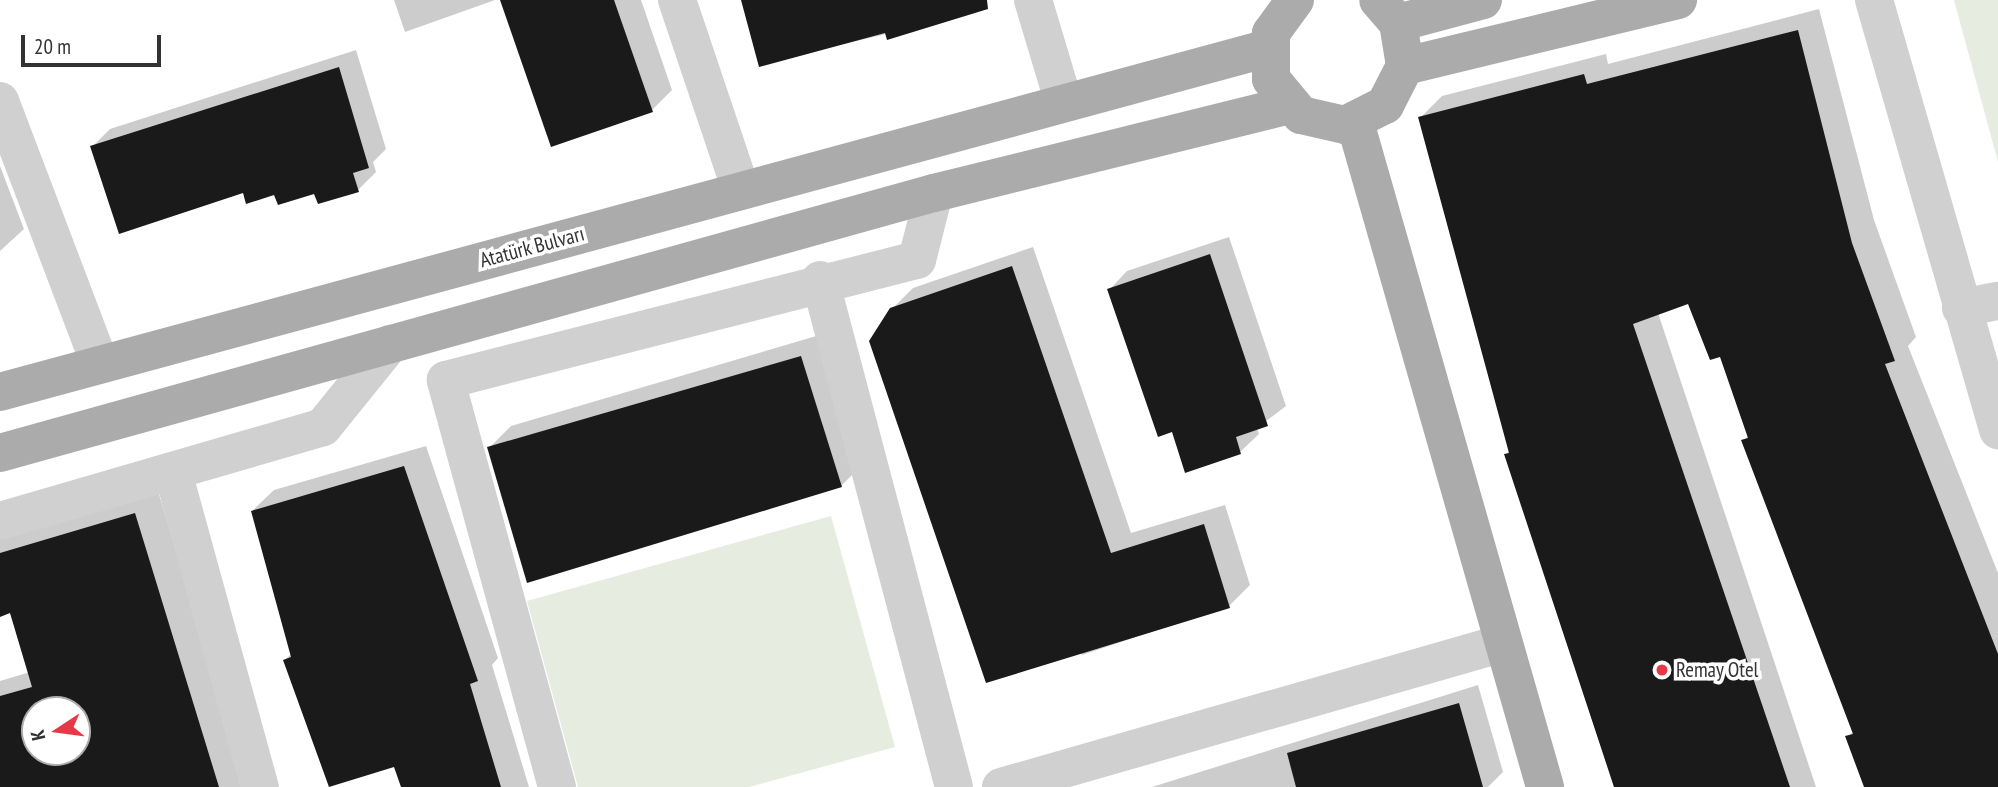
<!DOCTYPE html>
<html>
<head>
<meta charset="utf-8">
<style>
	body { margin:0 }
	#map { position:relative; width:1998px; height:787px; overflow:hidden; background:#fff; font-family:"PT Sans Narrow",sans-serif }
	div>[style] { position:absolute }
	.green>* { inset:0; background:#e6ecdf }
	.shadow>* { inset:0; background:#0003 }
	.building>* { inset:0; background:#1a1a1a }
	.minor>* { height:38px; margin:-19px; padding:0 19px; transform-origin:19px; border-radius:19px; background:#d0d0d0 }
	.major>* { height:38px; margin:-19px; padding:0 19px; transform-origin:19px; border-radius:19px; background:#ababab }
	.dots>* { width:19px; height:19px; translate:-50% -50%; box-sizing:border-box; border:4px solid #fff; border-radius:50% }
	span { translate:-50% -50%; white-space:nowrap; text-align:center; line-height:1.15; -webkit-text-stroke:7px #fff; paint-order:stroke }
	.street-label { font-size:21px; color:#333 }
	.poi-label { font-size:21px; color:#333 }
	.left { translate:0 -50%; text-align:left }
	.north { position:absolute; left:21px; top:696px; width:70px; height:70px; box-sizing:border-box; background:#fff; border:2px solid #adadad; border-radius:50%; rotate:257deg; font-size:19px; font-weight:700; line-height:28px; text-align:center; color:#333 }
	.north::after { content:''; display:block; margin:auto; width:24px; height:32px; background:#e63946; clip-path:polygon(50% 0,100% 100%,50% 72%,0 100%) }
	.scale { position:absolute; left:21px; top:35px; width:140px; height:32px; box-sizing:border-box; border:4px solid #333; border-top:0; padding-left:9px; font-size:21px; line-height:24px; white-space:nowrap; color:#333; -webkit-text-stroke:5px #fff; paint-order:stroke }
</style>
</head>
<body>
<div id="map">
	<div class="green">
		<i style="clip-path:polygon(1954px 0,1998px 0,1998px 162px)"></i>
		<i style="clip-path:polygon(831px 516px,895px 747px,749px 787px,578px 787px,527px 601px)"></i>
	</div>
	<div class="shadow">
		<i style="clip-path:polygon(394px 0,495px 0,405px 32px)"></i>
		<i style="clip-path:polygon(502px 0,641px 0,672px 90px,652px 110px)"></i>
		<i style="clip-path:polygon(743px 0,953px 18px,760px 64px)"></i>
		<i style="clip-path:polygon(1819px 9px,1874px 220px,1916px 337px,1908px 346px,1998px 573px,1998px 787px,1866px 787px,1847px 737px,1854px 731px,1743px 441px,1749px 435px,1721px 355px,1689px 302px,1658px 313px,1816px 787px,1614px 787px,1506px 455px,1510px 450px,1420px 118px,1442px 96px,1606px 54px,1608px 64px)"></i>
		<i style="clip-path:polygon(356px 50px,386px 149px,373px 162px,376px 172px,358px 190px,319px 202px,316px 192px,244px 191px,92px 147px,110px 129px)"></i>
		<i style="clip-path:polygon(0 166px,24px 229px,0 251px)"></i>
		<i style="clip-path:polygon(1229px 237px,1286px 406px,1257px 428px,1259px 434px,1240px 452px,1173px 430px,1109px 290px,1127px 271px)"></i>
		<i style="clip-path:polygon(1033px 247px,1131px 533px,1225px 505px,1250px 585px,1229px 606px,1082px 655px,891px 310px,913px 288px)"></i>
		<i style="clip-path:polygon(823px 334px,863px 464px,841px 486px,489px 448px,511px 426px)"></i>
		<i style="clip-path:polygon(426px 446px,498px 658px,492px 665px,529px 787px,403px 787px,396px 765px,285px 660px,292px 653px,252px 511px,274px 490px)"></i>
		<i style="clip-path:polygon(evenodd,158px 491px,248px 787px,0 787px,0 681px,30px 672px,12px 611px,0 615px,0 537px,158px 491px,35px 710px,77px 710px,77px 752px,35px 752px,35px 710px)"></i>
		<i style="clip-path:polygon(1478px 685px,1503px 772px,1488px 787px,1152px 787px)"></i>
	</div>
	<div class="building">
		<i style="clip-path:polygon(500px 0,614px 0,653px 112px,551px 147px)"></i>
		<i style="clip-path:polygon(741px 0,987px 0,988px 9px,887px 40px,885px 33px,759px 67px)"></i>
		<i style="clip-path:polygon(1798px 30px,1852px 243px,1895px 361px,1885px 364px,1998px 654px,1998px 787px,1864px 787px,1845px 736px,1853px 734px,1741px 440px,1748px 438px,1720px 357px,1710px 360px,1688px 304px,1633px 324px,1790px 787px,1614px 787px,1504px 454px,1509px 453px,1418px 117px,1584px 74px,1587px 84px)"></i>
		<i style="clip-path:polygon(339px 67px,369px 168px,353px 173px,359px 192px,318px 204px,314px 194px,278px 205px,274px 195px,246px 204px,243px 193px,119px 234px,90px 146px)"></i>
		<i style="clip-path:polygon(1210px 254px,1268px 426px,1236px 437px,1241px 454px,1185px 473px,1172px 432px,1158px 437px,1107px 289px)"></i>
		<i style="clip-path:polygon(1012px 266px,1111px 553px,1204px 524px,1230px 608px,986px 683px,869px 341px,890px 308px)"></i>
		<i style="clip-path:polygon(801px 356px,842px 487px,527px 583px,487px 447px)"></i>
		<i style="clip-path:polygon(404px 466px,478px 681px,470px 684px,501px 787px,401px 787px,394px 767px,329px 787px,283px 660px,291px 657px,251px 511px)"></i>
		<i style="clip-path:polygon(evenodd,135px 513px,219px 787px,0 787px,0 696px,32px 687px,10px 613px,0 617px,0 553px,135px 513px,35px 710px,77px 710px,77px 752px,35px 752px,35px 710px)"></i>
		<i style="clip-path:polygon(1459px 703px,1483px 787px,1296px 787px,1287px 753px)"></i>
	</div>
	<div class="minor">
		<i style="left:677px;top:0;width:200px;rotate:71.4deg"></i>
		<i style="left:1033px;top:0;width:104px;rotate:73.3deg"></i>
		<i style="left:1874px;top:0;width:448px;rotate:73.9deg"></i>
		<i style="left:0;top:101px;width:281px;rotate:69.2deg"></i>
		<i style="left:820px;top:280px;width:524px;rotate:75.2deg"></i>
		<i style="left:1961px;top:308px;width:38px;rotate:-11deg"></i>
		<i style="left:173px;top:472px;width:327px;rotate:74.6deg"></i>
		<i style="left:0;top:521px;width:336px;rotate:-16.2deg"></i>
		<i style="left:323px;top:427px;width:107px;rotate:-51.1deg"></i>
		<i style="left:557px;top:787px;width:422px;rotate:-105.3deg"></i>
		<i style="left:446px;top:380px;width:486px;rotate:-14.3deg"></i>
		<i style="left:917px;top:260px;width:69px;rotate:-75.8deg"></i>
		<i style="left:1001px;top:787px;width:519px;rotate:-15.99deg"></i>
	</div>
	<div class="major">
		<i style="left:1295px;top:0;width:41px;rotate:126deg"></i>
		<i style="left:1271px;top:33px;width:46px;rotate:90deg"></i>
		<i style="left:1271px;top:79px;width:47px;rotate:50.2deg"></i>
		<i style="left:1301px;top:115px;width:45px;rotate:12.8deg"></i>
		<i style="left:1345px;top:125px;width:45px;rotate:-26.6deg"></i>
		<i style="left:1385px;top:105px;width:44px;rotate:-62.9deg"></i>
		<i style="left:1405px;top:66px;width:44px;rotate:-99.2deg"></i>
		<i style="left:1398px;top:23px;width:30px;rotate:-131deg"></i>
		<i style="left:1398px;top:23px;width:88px;rotate:-15.1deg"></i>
		<i style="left:1405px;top:66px;width:281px;rotate:-13.6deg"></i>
		<i style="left:1355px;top:122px;width:692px;rotate:74.05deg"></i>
		<i style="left:0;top:392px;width:1315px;rotate:-15.17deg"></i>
		<i style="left:0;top:453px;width:970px;rotate:-15.56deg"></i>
		<i style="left:934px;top:193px;width:367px;rotate:-13.9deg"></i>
	</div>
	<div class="dots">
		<i style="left:1662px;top:670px;background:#e63946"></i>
	</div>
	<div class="street-label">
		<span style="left:532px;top:247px;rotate:-15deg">Atatürk Bulvarı</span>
	</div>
	<div class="poi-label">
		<span class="left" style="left:1676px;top:670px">Remay Otel</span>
	</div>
	<div class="north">K</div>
	<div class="scale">20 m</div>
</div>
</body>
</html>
